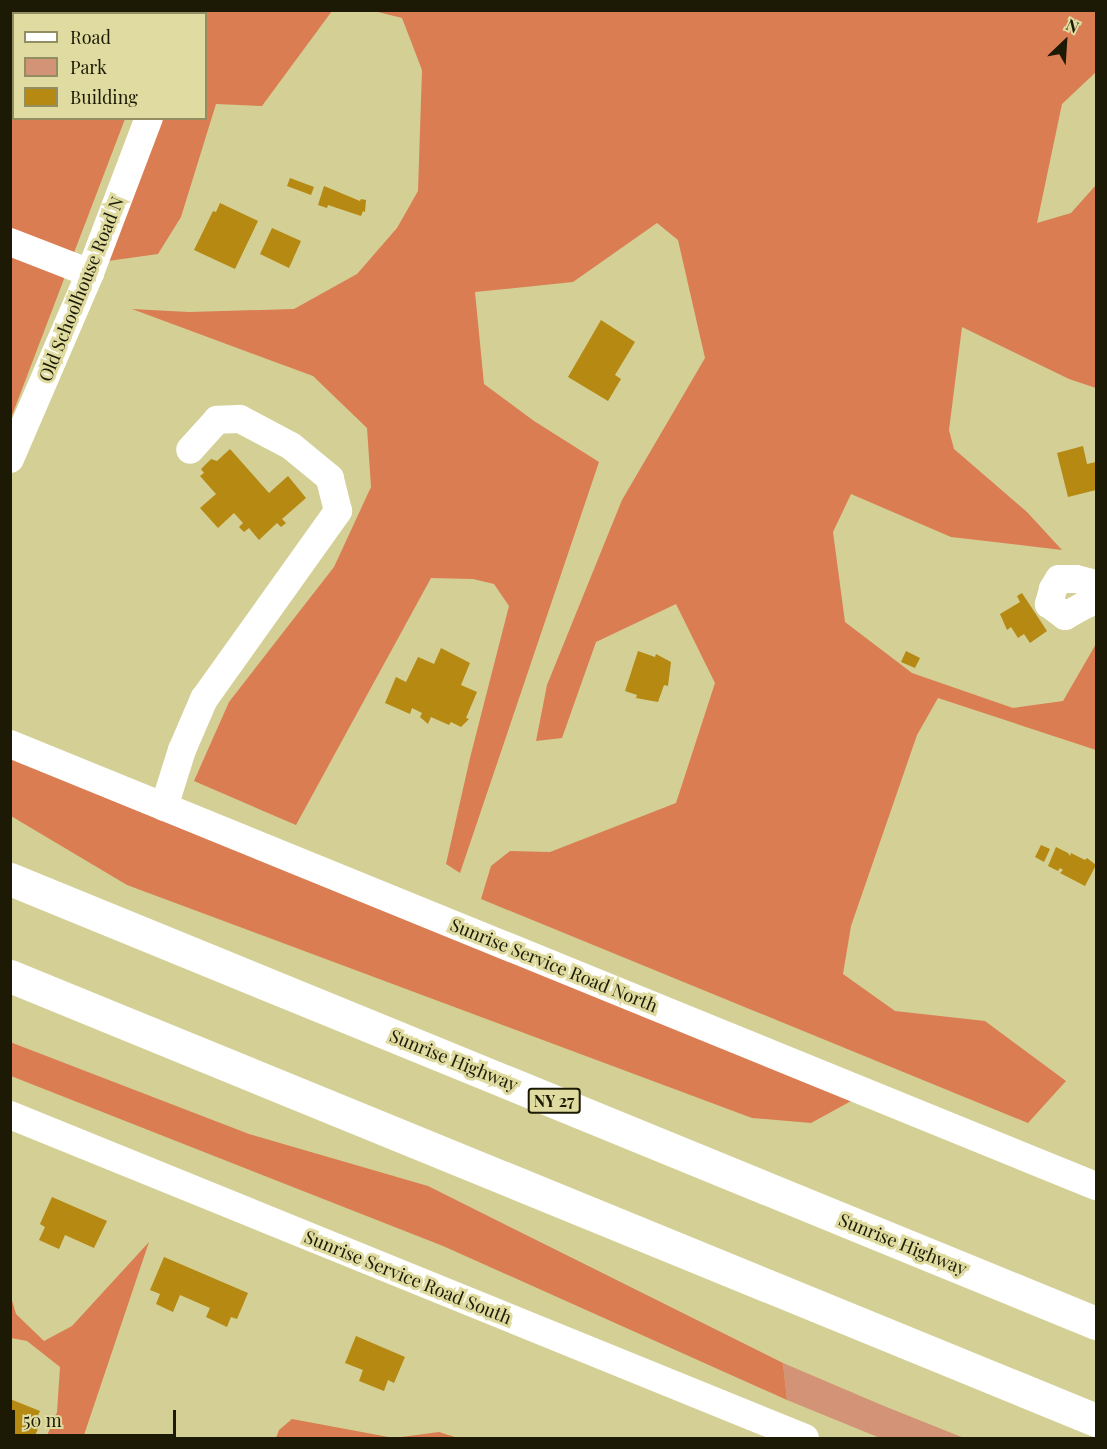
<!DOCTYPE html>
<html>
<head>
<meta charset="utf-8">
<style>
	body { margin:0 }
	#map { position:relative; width:1107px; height:1449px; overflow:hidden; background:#d3cf95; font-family:"Playfair Display",serif }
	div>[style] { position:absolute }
	.green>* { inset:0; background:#d39376 }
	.forest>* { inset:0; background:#db7d52 }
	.building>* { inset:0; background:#b58912 }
	.minor>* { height:28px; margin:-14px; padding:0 14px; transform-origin:14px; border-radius:14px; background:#fff }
	.highway>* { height:33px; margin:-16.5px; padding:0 16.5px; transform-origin:16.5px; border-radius:16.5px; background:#fff }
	span { translate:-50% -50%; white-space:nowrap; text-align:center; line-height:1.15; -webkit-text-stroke:6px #e0dca1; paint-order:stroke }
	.shield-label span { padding:2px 4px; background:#e0dca1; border:2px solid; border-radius:4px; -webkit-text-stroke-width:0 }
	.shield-label { font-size:16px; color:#1c1a04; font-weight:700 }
	.street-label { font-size:18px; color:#1c1a04 }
	.frame { position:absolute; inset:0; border:12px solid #1c1a04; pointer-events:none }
	.legend { position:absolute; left:12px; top:12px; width:195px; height:108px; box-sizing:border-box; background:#e0dca1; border:2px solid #928e62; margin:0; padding:8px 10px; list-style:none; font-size:18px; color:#1c1a04 }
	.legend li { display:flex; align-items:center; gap:12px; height:30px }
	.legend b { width:30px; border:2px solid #928e62 }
	.north { position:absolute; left:1035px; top:12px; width:60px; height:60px; -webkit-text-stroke:4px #e0dca1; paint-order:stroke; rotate:25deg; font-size:16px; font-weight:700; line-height:24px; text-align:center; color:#1c1a04 }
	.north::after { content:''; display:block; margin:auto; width:21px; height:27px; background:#1c1a04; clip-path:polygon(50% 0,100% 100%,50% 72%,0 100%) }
	.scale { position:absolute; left:12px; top:1410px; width:164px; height:27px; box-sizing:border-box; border:3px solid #1c1a04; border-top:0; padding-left:8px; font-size:18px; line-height:21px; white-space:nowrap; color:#1c1a04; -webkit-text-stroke:4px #e0dca1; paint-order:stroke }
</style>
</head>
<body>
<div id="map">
	<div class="green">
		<i style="clip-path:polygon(783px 1363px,884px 1406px,964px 1438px,880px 1438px,787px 1400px)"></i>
	</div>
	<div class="forest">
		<i style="clip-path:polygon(11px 11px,166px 11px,164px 14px,14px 14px,14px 118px,125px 119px,11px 418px)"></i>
		<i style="clip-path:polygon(203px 11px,332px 11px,262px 106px,216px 104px,181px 217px,158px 254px,108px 261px,162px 119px,206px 118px,206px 14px,202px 13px)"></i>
		<i style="clip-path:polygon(374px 11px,1096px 11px,1096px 72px,1062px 104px,1037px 223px,1071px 213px,1096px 185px,1096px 388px,1069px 379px,962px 327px,949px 430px,954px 449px,1027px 512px,1062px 550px,951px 537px,851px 494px,833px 532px,845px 622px,912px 673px,1013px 708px,1063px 701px,1096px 644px,1096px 750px,938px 698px,917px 735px,851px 926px,843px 974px,895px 1011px,985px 1021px,1066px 1081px,1028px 1123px,481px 899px,491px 866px,510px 851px,550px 852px,676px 803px,715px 683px,676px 604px,596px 642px,562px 738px,536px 741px,547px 685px,622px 500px,705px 358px,678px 240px,657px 223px,573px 282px,475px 292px,484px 384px,534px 421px,599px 462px,460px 873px,446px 864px,470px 758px,509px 606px,494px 584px,473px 579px,431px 578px,296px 825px,194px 781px,229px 702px,334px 567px,371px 487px,367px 428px,313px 376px,132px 309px,189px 312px,294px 309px,357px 274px,397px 228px,418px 191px,422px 70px,402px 18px)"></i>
		<i style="clip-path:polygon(10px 756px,853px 1100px,811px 1123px,752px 1118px,127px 885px,11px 816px)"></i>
		<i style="clip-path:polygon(10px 1042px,249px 1134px,428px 1186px,783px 1363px,787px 1400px,443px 1246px,11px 1076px)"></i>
		<i style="clip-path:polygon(149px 1242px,83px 1438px,46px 1438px,57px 1412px,60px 1367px,27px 1341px,11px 1338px,11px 1297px,16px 1314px,44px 1341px,72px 1326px)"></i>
		<i style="clip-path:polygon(292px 1419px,394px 1438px,439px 1432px,458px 1438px,276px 1438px,279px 1430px)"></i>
	</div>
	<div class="building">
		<i style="clip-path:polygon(290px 178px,314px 187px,311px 195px,287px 186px)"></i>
		<i style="clip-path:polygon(324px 186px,360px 201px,361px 199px,366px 200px,365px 212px,363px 211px,361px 216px,328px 205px,327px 208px,318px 205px)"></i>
		<i style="clip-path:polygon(220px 203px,258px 221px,235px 269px,194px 250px,213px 211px,216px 212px)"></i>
		<i style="clip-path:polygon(272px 228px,301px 241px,289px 268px,260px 254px)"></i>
		<i style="clip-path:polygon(601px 320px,635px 342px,615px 375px,621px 379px,608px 401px,568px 377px)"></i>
		<i style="clip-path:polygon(1083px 446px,1087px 464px,1096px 462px,1096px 490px,1068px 497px,1057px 453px)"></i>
		<i style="clip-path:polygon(230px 449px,269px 493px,288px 476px,306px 498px,282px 519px,286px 523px,281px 527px,277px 523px,259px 540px,249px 528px,244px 532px,239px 527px,243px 523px,234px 513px,218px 528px,200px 508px,216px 494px,200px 476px,204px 473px,201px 469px,211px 459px,217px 461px)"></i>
		<i style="clip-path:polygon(1022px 593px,1047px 631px,1030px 643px,1024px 634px,1018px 638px,1011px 627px,1007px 630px,1000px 614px,1020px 602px,1017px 596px)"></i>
		<i style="clip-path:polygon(441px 648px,470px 663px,461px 685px,477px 692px,466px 718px,469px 719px,461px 727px,451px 722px,449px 725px,431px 717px,428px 724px,420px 717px,422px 713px,412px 708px,410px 714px,385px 703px,396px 677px,406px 682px,418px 657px,434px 664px)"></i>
		<i style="clip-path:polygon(638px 651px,655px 657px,656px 654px,671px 662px,668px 686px,664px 685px,658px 702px,636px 698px,637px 695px,625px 691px)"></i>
		<i style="clip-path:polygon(906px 651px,920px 658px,915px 668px,901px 662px)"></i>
		<i style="clip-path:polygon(1041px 845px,1050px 849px,1044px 862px,1035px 857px)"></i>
		<i style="clip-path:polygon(1056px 847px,1068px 853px,1070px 856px,1071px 853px,1085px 860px,1087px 858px,1096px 865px,1085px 886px,1060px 873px,1063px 870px,1060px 868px,1058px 871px,1048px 866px)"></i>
		<i style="clip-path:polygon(52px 1197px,107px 1221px,94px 1248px,65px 1235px,59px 1249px,39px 1240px,45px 1227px,40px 1224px)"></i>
		<i style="clip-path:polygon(164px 1257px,248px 1293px,237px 1319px,231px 1317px,227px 1327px,206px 1317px,210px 1308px,180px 1295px,173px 1312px,156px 1304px,160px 1294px,150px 1290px)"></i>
		<i style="clip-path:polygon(356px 1336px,405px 1357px,394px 1383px,388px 1380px,384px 1391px,359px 1381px,363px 1370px,345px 1363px)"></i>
		<i style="clip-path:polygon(10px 1399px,40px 1411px,35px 1422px,40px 1424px,34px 1438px,10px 1438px)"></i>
	</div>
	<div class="minor">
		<i style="left:189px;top:14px;width:4px;rotate:-76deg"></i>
		<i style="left:10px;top:242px;width:86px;rotate:21.2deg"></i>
		<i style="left:10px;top:459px;width:202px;rotate:-66.7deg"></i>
		<i style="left:90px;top:273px;width:166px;rotate:-69.2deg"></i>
		<i style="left:1096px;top:584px;width:21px;rotate:-166deg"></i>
		<i style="left:1076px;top:579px;width:17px;rotate:180deg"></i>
		<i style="left:1059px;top:579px;width:12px;rotate:121deg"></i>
		<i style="left:1053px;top:589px;width:16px;rotate:105deg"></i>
		<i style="left:1049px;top:604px;width:20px;rotate:37deg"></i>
		<i style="left:1065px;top:616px;width:25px;rotate:-29deg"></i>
		<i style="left:1087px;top:604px;width:18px;rotate:-61deg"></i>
		<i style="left:10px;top:744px;width:1173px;rotate:22.15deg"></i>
		<i style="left:164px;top:807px;width:60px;rotate:-72.5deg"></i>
		<i style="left:182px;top:750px;width:56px;rotate:-66.7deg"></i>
		<i style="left:204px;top:699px;width:231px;rotate:-54.5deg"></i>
		<i style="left:338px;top:511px;width:34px;rotate:-104deg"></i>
		<i style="left:330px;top:478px;width:50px;rotate:-140.6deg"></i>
		<i style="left:291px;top:446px;width:58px;rotate:-152.1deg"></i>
		<i style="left:240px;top:419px;width:23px;rotate:178deg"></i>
		<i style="left:217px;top:420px;width:40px;rotate:132deg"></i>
		<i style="left:10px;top:1115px;width:858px;rotate:22.11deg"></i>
	</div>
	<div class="highway">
		<i style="left:10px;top:879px;width:1173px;rotate:22.24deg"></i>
		<i style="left:10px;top:976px;width:1173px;rotate:22.24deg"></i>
	</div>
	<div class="shield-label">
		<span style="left:554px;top:1101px">NY 27</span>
	</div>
	<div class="street-label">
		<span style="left:81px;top:289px;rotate:-68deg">Old Schoolhouse Road N</span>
		<span style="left:554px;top:965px;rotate:22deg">Sunrise Service Road North</span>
		<span style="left:454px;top:1060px;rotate:22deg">Sunrise Highway</span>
		<span style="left:903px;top:1244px;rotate:22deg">Sunrise Highway</span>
		<span style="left:408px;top:1277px;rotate:22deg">Sunrise Service Road South</span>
	</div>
	<div class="frame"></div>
	<ul class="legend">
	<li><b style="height:8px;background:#fff"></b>Road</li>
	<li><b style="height:16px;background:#d39376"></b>Park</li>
	<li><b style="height:16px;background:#b58912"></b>Building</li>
	</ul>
	<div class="north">N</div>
	<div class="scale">50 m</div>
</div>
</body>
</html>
